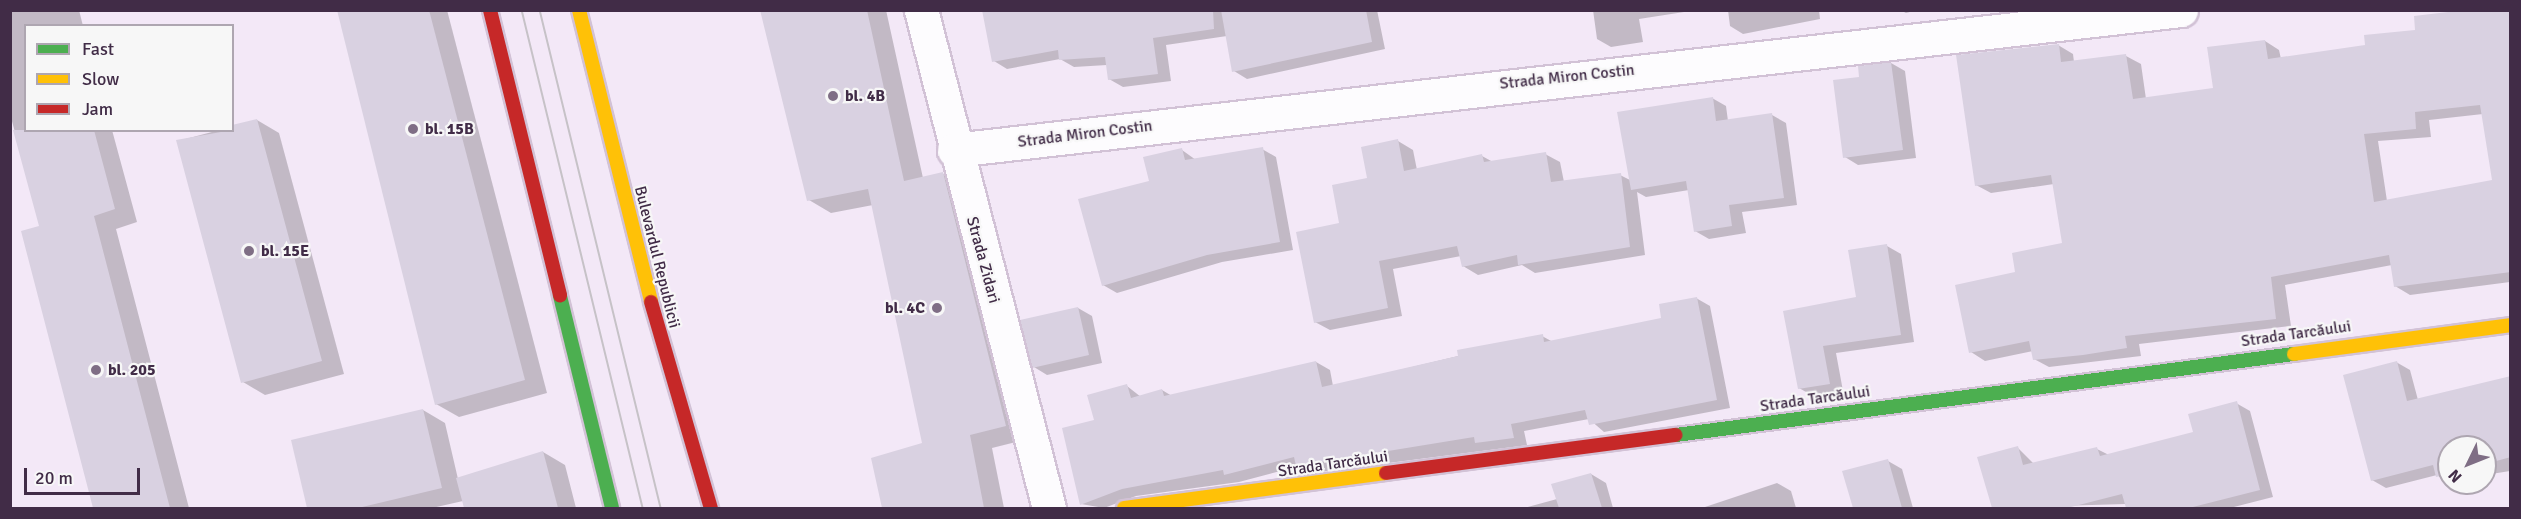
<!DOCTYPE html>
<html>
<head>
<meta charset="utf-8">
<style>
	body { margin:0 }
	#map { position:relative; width:2521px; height:519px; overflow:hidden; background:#f3e8f7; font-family:Signika,sans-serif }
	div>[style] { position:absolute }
	.shadow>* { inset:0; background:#0003 }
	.building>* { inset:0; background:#d9d1e1 }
	.roads { filter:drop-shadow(2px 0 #d2c2d6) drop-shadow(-2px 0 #d2c2d6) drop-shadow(0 2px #d2c2d6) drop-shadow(0 -2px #d2c2d6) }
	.street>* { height:33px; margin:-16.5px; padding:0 16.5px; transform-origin:16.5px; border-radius:16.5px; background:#fdfcfe }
	.fast>* { height:14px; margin:-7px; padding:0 7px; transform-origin:7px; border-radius:7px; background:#4caf50 }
	.slow>* { height:14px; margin:-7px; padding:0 7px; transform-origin:7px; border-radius:7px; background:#ffc107 }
	.jam>* { height:14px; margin:-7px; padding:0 7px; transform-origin:7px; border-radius:7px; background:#c62828 }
	.tram>* { height:1.5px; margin:-0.75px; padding:0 0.75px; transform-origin:0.75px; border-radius:0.75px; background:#c6c2c7 }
	.dots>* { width:16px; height:16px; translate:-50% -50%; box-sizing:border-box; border:3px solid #f7f7f7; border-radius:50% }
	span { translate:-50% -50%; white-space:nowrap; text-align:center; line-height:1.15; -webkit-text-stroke:4.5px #f7f7f7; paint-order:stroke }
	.street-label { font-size:16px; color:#412c47 }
	.poi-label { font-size:16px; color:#412c47; font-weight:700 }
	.left { translate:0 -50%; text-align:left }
	.right { translate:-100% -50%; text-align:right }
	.frame { position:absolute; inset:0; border:12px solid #412c47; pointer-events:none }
	.legend { position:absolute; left:24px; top:24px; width:210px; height:108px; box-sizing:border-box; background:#f7f7f7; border:2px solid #aea6b1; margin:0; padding:8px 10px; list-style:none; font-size:18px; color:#412c47 }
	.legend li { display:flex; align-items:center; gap:12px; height:30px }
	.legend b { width:30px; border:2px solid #aea6b1 }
	.north { position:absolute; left:2437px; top:435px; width:60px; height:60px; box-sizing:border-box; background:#f7f7f7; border:2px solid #aea6b1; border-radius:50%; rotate:227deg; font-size:16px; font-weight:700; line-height:24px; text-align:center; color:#412c47 }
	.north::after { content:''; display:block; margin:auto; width:21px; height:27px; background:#7f6e85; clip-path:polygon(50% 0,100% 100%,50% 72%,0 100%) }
	.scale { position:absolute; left:24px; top:468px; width:116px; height:27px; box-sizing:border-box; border:3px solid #412c47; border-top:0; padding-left:8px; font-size:18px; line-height:21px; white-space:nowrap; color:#412c47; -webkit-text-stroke:4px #f7f7f7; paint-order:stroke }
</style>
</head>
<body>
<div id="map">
	<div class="shadow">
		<i style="clip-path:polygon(10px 10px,79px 10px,83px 26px,26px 26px,26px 130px,112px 130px,137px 222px,116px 229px,189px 508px,94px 508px,23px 232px,41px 227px,10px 114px)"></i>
		<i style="clip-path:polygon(339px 10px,447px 10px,547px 393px,459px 417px,436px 404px)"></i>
		<i style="clip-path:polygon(762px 10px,886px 10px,923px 178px,943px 174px,966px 187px,1028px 439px,992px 448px,1004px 508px,883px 508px,873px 459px,924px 444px,873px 205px,831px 213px,809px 200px)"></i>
		<i style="clip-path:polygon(984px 10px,1377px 10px,1385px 49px,1247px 79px,1234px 71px,1227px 36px,1166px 45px,1171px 81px,1123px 87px,1109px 79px,1107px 65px,1074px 67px,1060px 59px,1007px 69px,994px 61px)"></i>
		<i style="clip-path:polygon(1593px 10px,1697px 10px,1639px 19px,1643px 42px,1611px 47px,1597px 39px)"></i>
		<i style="clip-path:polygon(1728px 10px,1819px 10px,1820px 19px,1743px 34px,1730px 26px)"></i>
		<i style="clip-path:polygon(1900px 10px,1918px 10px,1906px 13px)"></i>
		<i style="clip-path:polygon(evenodd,2510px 10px,2510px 282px,2410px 295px,2395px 286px,2392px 265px,2285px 285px,2291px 326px,2139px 344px,2141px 356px,2049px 367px,2034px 359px,2033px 351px,1985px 361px,1971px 352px,2064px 245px,2054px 184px,1991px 193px,1976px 185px,2058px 45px,2073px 54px,2074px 62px,2126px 56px,2141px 64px,2146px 99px,2214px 89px,2265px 41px,2279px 50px,2281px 59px,2366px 46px,2510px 10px,2483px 114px,2494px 181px,2387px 201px,2378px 141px,2431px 137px,2429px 120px,2483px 114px)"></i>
		<i style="clip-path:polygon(1891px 63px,1905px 71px,1916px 158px,1858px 165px,1845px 157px,1861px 78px)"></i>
		<i style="clip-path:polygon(1712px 98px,1726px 106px,1728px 121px,1772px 115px,1786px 123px,1797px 205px,1742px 212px,1746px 233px,1709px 239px,1695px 231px,1689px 190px,1646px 197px,1637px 192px,1645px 255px,1535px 273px,1522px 265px,1478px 275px,1463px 266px,1461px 256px,1393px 269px,1402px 316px,1330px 330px,1315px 322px,1341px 225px,1398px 141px,1413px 150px,1417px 170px,1482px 156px,1493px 162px,1545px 154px,1560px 162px,1564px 182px,1620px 175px,1630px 180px)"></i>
		<i style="clip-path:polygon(257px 120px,279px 133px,344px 374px,265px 395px,243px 382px,178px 141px)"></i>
		<i style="clip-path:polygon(1262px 149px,1276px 157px,1293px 250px,1222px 262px,1117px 293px,1103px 285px,1150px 182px,1182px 150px,1196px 160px)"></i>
		<i style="clip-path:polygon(1887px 246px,1901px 254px,1914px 342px,1836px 353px,1843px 391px,1813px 396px,1799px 388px,1785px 312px,1857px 299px)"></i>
		<i style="clip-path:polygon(1696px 298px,1710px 306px,1730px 408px,1604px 432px,1589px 419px,1524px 431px,1527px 445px,1311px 473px,1299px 466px,1239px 482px,1136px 496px,1104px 508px,1081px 504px,1096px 422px,1127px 386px,1141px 397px,1162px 390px,1172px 396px,1316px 362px,1330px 370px,1333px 386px,1542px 336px,1553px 342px,1663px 319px)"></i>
		<i style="clip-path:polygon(1078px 308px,1092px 316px,1102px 363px,1047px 375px,1034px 367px)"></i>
		<i style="clip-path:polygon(2396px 362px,2410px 370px,2418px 400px,2510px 378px,2510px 471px,2485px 475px,2485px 447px,2449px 447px,2449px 483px,2456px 483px,2451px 484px,2437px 475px,2386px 488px,2372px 480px)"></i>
		<i style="clip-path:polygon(2236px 403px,2250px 411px,2273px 497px,2230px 508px,2127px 508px,2126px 504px,1993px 508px,1979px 458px,2018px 448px,2034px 464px,2097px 449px,2109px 455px,2195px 433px)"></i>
		<i style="clip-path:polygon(423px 410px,445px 423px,458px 479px,543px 452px,565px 465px,576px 508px,465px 508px,463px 501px,432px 508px,308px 508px,293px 441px)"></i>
		<i style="clip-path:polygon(1888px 461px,1902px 469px,1913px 508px,1854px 508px,1844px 472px)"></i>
		<i style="clip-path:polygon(1591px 474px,1606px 483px,1613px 508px,1524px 508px,1557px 499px)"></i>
		<i style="clip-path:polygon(1777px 483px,1791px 491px,1796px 508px,1702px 508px)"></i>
	</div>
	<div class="building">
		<i style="clip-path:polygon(337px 10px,429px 10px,525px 380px,435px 405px)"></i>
		<i style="clip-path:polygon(760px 10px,867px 10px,904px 181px,943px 172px,1006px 426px,970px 435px,984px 508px,882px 508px,871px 458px,922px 443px,868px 189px,807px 201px)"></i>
		<i style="clip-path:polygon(982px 10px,1213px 10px,1214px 29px,1153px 38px,1158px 74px,1108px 80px,1105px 57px,1059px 60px,1058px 50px,992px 62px)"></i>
		<i style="clip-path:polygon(1221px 10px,1366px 10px,1372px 42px,1232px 72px)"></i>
		<i style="clip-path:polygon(evenodd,2465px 10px,2511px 10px,2511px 272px,2394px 287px,2389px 255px,2271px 277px,2276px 319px,2125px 336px,2127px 348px,2083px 355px,2033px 360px,2029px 341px,1969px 353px,1955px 285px,2015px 272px,2012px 253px,2062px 243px,2051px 175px,1975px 186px,1956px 55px,2059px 44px,2061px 62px,2126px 54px,2133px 99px,2213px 88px,2207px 47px,2265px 40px,2268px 59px,2365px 45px,2364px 35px,2415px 30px,2414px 16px,2465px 10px,2480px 105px,2492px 180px,2374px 202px,2364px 134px,2416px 129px,2415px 112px,2480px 105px)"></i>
		<i style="clip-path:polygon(1891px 62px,1903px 150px,1843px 158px,1833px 80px,1859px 77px,1858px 66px)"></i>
		<i style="clip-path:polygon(1713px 97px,1716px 121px,1772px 113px,1784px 198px,1729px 205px,1732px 226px,1694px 232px,1686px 181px,1631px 190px,1617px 112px)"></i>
		<i style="clip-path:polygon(257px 119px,322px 361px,241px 383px,176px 140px,232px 130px,232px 125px)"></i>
		<i style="clip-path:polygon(13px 130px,94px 130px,115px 209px,94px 216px,170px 508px,93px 508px,21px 231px,39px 226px)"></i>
		<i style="clip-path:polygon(1398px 139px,1404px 171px,1482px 154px,1484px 162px,1546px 152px,1551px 182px,1621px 173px,1630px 247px,1518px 265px,1517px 255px,1462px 267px,1457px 246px,1379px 261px,1388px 308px,1314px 323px,1296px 232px,1339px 223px,1332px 185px,1367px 178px,1361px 147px)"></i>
		<i style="clip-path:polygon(1263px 147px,1280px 242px,1207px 255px,1102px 286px,1078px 199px,1149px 181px,1143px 157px,1182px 148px,1185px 160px)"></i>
		<i style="clip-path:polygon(1887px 244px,1901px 335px,1823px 346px,1830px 384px,1798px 389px,1783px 311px,1856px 297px,1848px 250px)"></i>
		<i style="clip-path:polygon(1697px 297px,1717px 400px,1589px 425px,1585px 410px,1511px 424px,1514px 438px,1475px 443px,1474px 437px,1296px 466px,1294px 457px,1224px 475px,1223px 470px,1122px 489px,1080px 505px,1062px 428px,1094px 420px,1087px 395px,1127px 384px,1131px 398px,1162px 389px,1164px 396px,1316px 361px,1322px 387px,1458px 356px,1457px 350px,1543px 334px,1544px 342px,1661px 318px,1659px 304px)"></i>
		<i style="clip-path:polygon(1078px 307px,1089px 355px,1032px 368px,1020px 320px)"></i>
		<i style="clip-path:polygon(2397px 361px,2407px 401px,2511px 376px,2511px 457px,2485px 464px,2485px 447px,2449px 447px,2449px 474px,2436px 477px,2433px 465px,2371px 481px,2343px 375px)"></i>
		<i style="clip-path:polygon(2237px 401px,2260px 490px,2189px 508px,2126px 508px,2122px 494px,2067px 508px,1992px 508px,1977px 457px,2018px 446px,2023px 465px,2097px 447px,2100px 456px,2193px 432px,2188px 414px)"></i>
		<i style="clip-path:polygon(423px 409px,442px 488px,358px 508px,307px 508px,291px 440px)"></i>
		<i style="clip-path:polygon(543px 451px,558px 508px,464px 508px,456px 478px)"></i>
		<i style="clip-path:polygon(1888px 459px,1902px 508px,1853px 508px,1842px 471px)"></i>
		<i style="clip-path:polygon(1591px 473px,1602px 508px,1559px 508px,1551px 484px)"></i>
	</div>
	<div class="roads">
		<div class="street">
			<i style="left:921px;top:10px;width:514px;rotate:75.59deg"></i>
			<i style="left:954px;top:150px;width:1235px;rotate:-6.51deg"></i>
		</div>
		<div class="fast">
			<i style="left:560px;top:296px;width:218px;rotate:76.2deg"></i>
			<i style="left:1676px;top:435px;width:623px;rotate:-7.47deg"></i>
		</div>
		<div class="slow">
			<i style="left:579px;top:10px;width:301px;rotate:76.1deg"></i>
			<i style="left:2294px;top:354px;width:218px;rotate:-7.6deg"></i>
			<i style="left:1124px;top:508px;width:264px;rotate:-7.6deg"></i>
		</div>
		<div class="jam">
			<i style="left:490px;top:10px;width:294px;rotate:76.2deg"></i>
			<i style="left:651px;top:302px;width:215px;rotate:73.8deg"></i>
			<i style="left:1386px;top:473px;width:292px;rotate:-7.5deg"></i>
		</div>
	</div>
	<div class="tram">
		<i style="left:522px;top:10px;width:512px;rotate:76.34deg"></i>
		<i style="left:540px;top:10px;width:512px;rotate:76.34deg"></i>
	</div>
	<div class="dots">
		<i style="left:833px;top:96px;background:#7f6e85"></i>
		<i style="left:413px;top:129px;background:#7f6e85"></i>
		<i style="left:249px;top:251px;background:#7f6e85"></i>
		<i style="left:937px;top:308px;background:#7f6e85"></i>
		<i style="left:96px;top:370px;background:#7f6e85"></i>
	</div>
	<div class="street-label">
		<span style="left:1567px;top:77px;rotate:-6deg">Strada Miron Costin</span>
		<span style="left:1085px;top:134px;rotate:-7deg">Strada Miron Costin</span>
		<span style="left:657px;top:257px;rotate:76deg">Bulevardul Republicii</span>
		<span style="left:983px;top:260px;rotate:75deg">Strada Zidari</span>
		<span style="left:2296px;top:334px;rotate:-8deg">Strada Tarcăului</span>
		<span style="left:1815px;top:399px;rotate:-8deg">Strada Tarcăului</span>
		<span style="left:1333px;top:464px;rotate:-8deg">Strada Tarcăului</span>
	</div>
	<div class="poi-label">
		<span class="left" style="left:845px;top:96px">bl. 4B</span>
		<span class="left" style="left:425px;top:129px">bl. 15B</span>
		<span class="left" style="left:261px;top:251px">bl. 15E</span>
		<span class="right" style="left:925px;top:308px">bl. 4C</span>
		<span class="left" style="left:108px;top:370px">bl. 205</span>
	</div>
	<div class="frame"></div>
	<ul class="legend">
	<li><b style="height:8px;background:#4caf50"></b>Fast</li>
	<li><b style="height:8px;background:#ffc107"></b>Slow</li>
	<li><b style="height:8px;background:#c62828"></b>Jam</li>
	</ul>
	<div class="north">N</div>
	<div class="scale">20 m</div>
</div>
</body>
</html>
